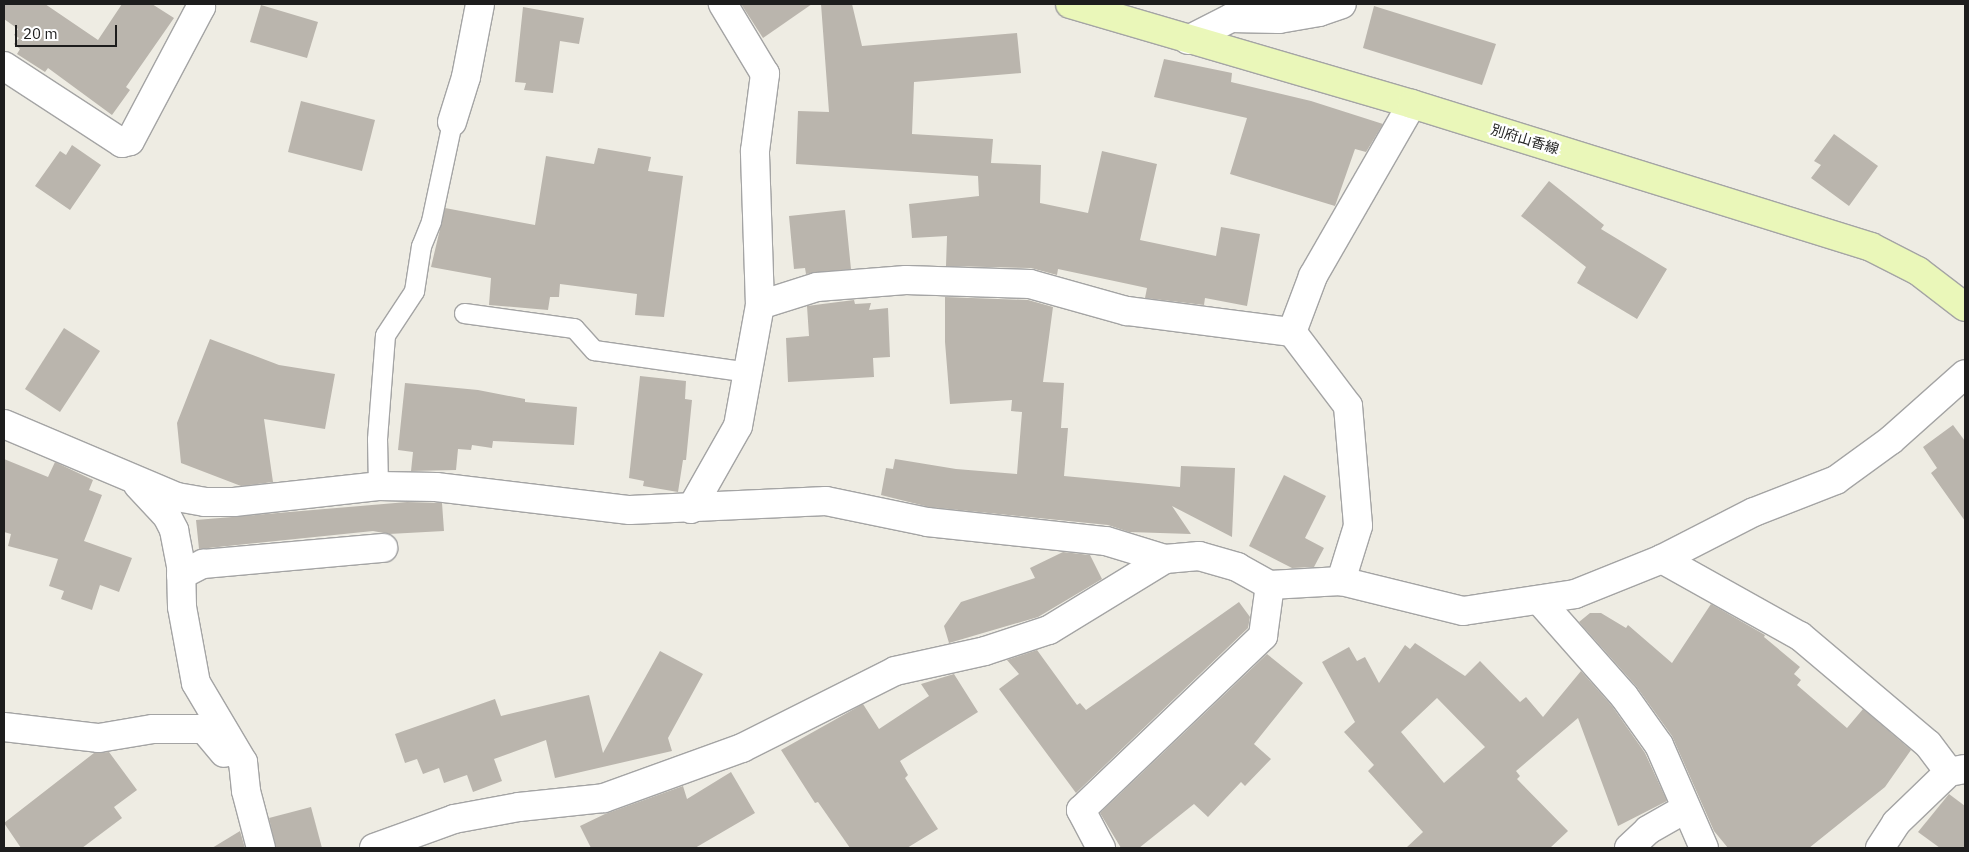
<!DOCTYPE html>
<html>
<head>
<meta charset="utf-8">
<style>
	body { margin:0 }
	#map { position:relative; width:1969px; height:852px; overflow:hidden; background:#eeece3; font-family:"IBM Plex Sans","Noto Sans JP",sans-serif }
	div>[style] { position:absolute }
	.building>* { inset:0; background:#bab5ad }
	.roads { filter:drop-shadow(1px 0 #a4a4a4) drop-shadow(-1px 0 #a4a4a4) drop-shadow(0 1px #a4a4a4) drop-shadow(0 -1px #a4a4a4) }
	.lane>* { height:19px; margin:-9.5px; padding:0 9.5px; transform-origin:9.5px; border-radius:9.5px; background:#fff }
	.street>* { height:28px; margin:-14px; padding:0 14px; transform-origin:14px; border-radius:14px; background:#fff }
	.secondary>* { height:28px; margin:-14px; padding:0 14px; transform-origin:14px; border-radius:14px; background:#eaf7b9 }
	span { translate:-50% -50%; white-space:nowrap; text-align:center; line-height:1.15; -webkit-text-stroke:4.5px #fff; paint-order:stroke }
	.street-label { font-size:14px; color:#1d1d1d }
	.frame { position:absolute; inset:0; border:5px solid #1d1d1d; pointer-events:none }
	.scale { position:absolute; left:15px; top:25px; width:102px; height:22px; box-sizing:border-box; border:2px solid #1d1d1d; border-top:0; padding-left:6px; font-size:15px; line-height:18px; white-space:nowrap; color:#1d1d1d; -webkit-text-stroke:4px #fff; paint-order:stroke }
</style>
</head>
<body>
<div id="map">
	<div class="building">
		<i style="clip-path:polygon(4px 4px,45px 4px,98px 40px,122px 4px,152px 4px,174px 18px,126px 87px,130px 90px,112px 115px,48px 68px,45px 72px,17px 54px,20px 49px,14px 44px,19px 38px,14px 35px,18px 29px,4px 19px)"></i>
		<i style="clip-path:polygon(741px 4px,812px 4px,763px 38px)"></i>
		<i style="clip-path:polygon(821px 4px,852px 4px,862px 46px,1017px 33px,1021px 73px,914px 82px,912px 134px,993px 139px,991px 163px,1041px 165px,1040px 203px,1088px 213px,1102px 151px,1157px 164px,1140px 240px,1216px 256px,1221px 227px,1260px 234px,1247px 306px,1205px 298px,1204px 305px,1145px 298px,1147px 288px,1058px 269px,1057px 275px,1031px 268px,946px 266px,947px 236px,912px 238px,909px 204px,979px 196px,978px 176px,796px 164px,798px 111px,829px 112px)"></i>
		<i style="clip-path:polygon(261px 5px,318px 22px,307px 58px,250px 42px)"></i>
		<i style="clip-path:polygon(1374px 6px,1496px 44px,1482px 85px,1363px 48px)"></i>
		<i style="clip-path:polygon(523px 7px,584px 18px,579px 44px,560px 41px,553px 93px,524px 90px,526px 83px,515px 82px)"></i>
		<i style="clip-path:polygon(1164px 59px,1232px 73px,1231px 82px,1311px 101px,1383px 124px,1366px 152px,1355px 149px,1335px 206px,1230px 174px,1247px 118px,1154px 97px)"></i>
		<i style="clip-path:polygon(301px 101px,375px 120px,362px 171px,288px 152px)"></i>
		<i style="clip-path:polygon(1834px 134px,1878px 166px,1849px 206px,1811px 178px,1821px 165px,1814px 161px)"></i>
		<i style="clip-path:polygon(72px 145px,101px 165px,70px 210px,35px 186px,60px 151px,66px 155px)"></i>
		<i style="clip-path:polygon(598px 148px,651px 157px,648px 171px,683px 176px,664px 317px,635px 315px,637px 294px,560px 284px,559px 297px,550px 297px,548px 310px,489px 305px,491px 278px,431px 267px,445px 208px,535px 225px,546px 156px,594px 164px)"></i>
		<i style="clip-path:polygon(1549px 181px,1604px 225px,1601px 229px,1667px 269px,1637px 319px,1577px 283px,1586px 267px,1521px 216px)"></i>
		<i style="clip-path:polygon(845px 210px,851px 269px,806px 274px,805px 268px,794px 269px,789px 216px)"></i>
		<i style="clip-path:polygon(945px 297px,1028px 300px,1053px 307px,1043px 382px,1064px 383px,1061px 428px,1068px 428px,1064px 476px,1180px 487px,1181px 466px,1235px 468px,1232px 537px,1172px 506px,1191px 534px,1129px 532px,1108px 525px,929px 507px,881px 495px,886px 468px,893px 469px,895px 459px,956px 469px,1017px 474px,1022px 412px,1011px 411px,1012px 400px,950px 404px,945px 342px)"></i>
		<i style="clip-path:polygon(854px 300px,855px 304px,871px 303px,869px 310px,888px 308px,890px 357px,873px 358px,874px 377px,788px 382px,786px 338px,809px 336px,807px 306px)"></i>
		<i style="clip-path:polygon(64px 328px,100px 351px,60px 412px,25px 389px)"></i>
		<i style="clip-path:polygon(210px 339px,279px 365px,335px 374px,325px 429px,264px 419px,273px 482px,241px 486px,181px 463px,177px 423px)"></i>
		<i style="clip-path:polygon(640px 376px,686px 381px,685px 399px,692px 400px,686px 460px,683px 460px,678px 492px,643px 486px,644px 481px,629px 478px)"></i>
		<i style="clip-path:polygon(405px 383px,478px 390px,525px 399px,525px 402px,577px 407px,574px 445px,493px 441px,492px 448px,472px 445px,471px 450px,458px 449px,456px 470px,411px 471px,413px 452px,398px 450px)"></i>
		<i style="clip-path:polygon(1953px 425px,1965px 441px,1965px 521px,1931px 473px,1937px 468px,1923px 447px)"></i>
		<i style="clip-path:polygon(4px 459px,48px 477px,55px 462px,93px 480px,89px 490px,102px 495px,84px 541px,132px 558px,119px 592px,100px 585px,92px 610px,61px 599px,64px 591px,49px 586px,58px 559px,8px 546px,11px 534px,4px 532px)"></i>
		<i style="clip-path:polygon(1284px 475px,1326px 496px,1305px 538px,1324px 548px,1314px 567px,1292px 568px,1249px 546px)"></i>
		<i style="clip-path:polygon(407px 502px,442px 503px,444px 531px,389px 534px,373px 531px,199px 549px,196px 520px)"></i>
		<i style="clip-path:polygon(1063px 552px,1090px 555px,1102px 579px,1038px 617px,949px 643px,944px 626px,961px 602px,1035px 578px,1030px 568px)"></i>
		<i style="clip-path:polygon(1239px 602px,1250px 617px,1248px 628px,1076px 793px,999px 689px,1019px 674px,1007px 660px,1037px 650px,1077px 705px,1080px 703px,1086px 710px)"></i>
		<i style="clip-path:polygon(1711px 604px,1765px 635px,1764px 637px,1800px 667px,1794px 674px,1801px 680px,1797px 685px,1847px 728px,1863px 709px,1911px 750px,1885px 787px,1809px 848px,1728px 848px,1714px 831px,1672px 736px,1636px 686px,1579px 622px,1590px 613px,1601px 613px,1626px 628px,1628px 625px,1672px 663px)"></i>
		<i style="clip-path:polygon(evenodd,1415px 643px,1465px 676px,1480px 661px,1520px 702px,1526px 697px,1543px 717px,1581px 671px,1612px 706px,1645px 753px,1667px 801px,1618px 826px,1578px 718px,1516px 771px,1520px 776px,1517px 779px,1568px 831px,1550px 848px,1406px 848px,1423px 832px,1368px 771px,1374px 765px,1344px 732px,1355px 722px,1322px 662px,1349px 647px,1357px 661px,1365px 657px,1379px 683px,1405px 645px,1410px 649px,1415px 643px,1437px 698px,1485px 747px,1444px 783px,1401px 732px,1437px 698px)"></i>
		<i style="clip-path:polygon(660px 651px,703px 674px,668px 738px,672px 751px,555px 778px,546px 740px,494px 759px,502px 781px,473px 792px,467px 775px,444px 783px,439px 768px,423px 774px,417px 759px,405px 763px,395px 734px,495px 699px,501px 716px,589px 695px,603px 753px)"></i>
		<i style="clip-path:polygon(1267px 654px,1303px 683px,1254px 744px,1271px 759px,1245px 786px,1241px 782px,1208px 817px,1194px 804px,1139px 848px,1121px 848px,1100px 813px)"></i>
		<i style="clip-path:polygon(954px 674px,978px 712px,900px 761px,908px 775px,905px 778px,938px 829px,907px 848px,850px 848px,818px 802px,815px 803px,781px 750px,863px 704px,879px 729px,929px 696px,921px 684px)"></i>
		<i style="clip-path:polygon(109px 752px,137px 790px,114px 807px,122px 818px,82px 848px,21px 848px,4px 823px,94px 753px)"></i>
		<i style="clip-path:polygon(731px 772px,755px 813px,695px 848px,591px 848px,580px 826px,605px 814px,683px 786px,687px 799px)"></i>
		<i style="clip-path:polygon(1949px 794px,1965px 806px,1965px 848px,1940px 848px,1918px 832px)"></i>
		<i style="clip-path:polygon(311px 807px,322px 848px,276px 848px,269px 818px)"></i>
		<i style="clip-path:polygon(240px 831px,245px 848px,212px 848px)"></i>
	</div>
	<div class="roads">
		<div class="lane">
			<i style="left:464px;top:313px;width:111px;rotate:7.8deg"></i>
			<i style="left:574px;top:328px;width:30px;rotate:48deg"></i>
			<i style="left:594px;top:350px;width:156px;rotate:8.1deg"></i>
			<i style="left:378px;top:486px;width:47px;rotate:-91.2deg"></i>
			<i style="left:377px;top:439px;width:104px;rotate:-85.6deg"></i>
			<i style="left:385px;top:335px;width:53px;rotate:-56.6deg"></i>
			<i style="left:414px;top:291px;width:46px;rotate:-81.2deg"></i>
			<i style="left:421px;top:246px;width:27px;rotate:-68deg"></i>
			<i style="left:431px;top:221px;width:101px;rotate:-78deg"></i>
		</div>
		<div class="street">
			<i style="left:1188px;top:40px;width:48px;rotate:-27.1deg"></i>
			<i style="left:1231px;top:18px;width:48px;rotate:1.2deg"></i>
			<i style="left:1279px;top:19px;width:41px;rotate:-9.9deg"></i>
			<i style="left:1319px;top:12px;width:24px;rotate:-19deg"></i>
			<i style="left:4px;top:66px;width:141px;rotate:33.1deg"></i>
			<i style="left:122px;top:143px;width:8px;rotate:-14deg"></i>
			<i style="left:130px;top:141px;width:152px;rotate:-62.1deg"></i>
			<i style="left:201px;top:7px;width:3px;rotate:-108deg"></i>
			<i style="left:452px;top:122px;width:47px;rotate:-72.7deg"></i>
			<i style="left:466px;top:77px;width:74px;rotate:-79.1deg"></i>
			<i style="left:760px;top:305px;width:60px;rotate:-17.5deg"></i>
			<i style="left:817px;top:287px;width:89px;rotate:-4.5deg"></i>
			<i style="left:906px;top:280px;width:124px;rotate:1.8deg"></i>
			<i style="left:1030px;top:284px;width:101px;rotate:15.6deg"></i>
			<i style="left:1127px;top:311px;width:166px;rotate:7.3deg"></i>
			<i style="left:1292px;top:332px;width:93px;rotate:52.9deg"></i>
			<i style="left:1348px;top:406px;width:120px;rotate:85.2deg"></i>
			<i style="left:1358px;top:526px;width:58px;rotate:107.2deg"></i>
			<i style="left:1292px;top:332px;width:60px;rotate:-69.4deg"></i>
			<i style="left:1313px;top:276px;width:198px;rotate:-60.1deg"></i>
			<i style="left:4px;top:424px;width:188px;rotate:22.9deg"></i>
			<i style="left:177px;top:497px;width:28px;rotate:10deg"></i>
			<i style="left:205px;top:502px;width:29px"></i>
			<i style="left:234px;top:502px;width:145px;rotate:-6.3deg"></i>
			<i style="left:378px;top:486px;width:58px;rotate:1deg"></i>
			<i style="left:436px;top:487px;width:195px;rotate:6.8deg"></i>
			<i style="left:630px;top:510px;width:196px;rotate:-2.6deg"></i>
			<i style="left:826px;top:501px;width:103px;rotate:11.7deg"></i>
			<i style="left:927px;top:522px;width:180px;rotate:6.1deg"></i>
			<i style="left:1106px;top:541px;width:62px;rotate:17deg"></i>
			<i style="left:138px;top:485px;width:42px;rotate:46.9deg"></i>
			<i style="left:167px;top:516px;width:16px;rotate:63deg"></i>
			<i style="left:174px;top:530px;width:36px;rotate:79deg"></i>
			<i style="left:181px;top:565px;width:42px;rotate:88.6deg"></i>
			<i style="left:182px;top:607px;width:77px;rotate:79.6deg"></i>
			<i style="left:196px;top:683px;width:92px;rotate:59.3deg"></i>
			<i style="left:243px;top:762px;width:29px;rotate:84deg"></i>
			<i style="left:246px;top:791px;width:59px;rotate:75.3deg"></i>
			<i style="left:691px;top:509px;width:95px;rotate:-60.5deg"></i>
			<i style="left:738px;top:426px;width:123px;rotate:-79.7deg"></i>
			<i style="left:760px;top:305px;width:154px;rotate:-91.9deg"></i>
			<i style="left:755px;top:151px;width:78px;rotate:-82.6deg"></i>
			<i style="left:765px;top:74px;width:82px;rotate:-121deg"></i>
			<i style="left:1662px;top:559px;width:158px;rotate:29.2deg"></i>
			<i style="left:1800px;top:636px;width:167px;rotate:40.2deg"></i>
			<i style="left:1928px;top:744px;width:35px;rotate:53deg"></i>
			<i style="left:181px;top:575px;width:25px;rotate:-27deg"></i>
			<i style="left:203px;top:564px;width:181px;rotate:-5.1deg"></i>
			<i style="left:1539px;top:600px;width:128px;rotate:48.5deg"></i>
			<i style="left:1624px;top:696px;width:60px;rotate:54.5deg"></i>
			<i style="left:1659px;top:745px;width:112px;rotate:66.4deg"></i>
			<i style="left:4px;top:727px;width:96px;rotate:6.6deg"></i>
			<i style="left:99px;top:738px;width:55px;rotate:-9.5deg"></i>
			<i style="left:153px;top:729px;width:51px"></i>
			<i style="left:204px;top:729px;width:31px;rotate:50deg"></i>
			<i style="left:374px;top:848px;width:85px;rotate:-19.9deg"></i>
			<i style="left:454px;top:819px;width:66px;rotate:-10.5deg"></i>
			<i style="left:519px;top:807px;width:85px;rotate:-6deg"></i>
			<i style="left:604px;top:798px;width:147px;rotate:-19.9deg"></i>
			<i style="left:742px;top:748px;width:171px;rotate:-26.7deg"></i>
			<i style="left:895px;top:671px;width:92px;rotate:-12.5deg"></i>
			<i style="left:985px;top:651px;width:67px;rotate:-18.2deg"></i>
			<i style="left:1049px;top:630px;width:136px;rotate:-31.5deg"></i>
			<i style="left:1165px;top:559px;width:34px;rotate:-5deg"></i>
			<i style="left:1199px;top:556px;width:40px;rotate:16deg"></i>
			<i style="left:1237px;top:567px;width:38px;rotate:29deg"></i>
			<i style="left:1270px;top:585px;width:71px;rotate:-3.2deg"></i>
			<i style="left:1341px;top:581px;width:126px;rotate:13.8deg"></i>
			<i style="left:1463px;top:611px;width:113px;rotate:-8.6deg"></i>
			<i style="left:1575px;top:594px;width:94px;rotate:-21.9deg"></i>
			<i style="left:1662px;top:559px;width:103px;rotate:-27.1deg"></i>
			<i style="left:1754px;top:512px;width:88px;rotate:-21.3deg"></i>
			<i style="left:1836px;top:480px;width:68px;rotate:-36deg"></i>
			<i style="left:1891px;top:440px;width:99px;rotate:-41.7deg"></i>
			<i style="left:1101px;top:848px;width:43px;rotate:-117.8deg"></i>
			<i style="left:1081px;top:810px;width:252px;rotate:-43.7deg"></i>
			<i style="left:1263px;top:636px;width:51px;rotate:-82.2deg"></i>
			<i style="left:1629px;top:848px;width:26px;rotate:-43deg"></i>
			<i style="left:1648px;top:830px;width:43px;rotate:-29.6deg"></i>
			<i style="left:1880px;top:848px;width:30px;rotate:-57deg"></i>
			<i style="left:1896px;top:823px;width:74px;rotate:-43.9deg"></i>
			<i style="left:1949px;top:772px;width:16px;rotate:-11deg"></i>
		</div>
		<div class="secondary">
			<i style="left:1070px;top:4px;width:356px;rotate:16.3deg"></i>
			<i style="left:1412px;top:104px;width:481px;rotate:17.3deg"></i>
			<i style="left:1871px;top:247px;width:53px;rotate:27.1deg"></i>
			<i style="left:1918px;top:271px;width:59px;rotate:37.5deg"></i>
		</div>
	</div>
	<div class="street-label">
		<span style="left:1525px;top:139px;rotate:17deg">別府山香線</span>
	</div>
	<div class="frame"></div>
	<div class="scale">20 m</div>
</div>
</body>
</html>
